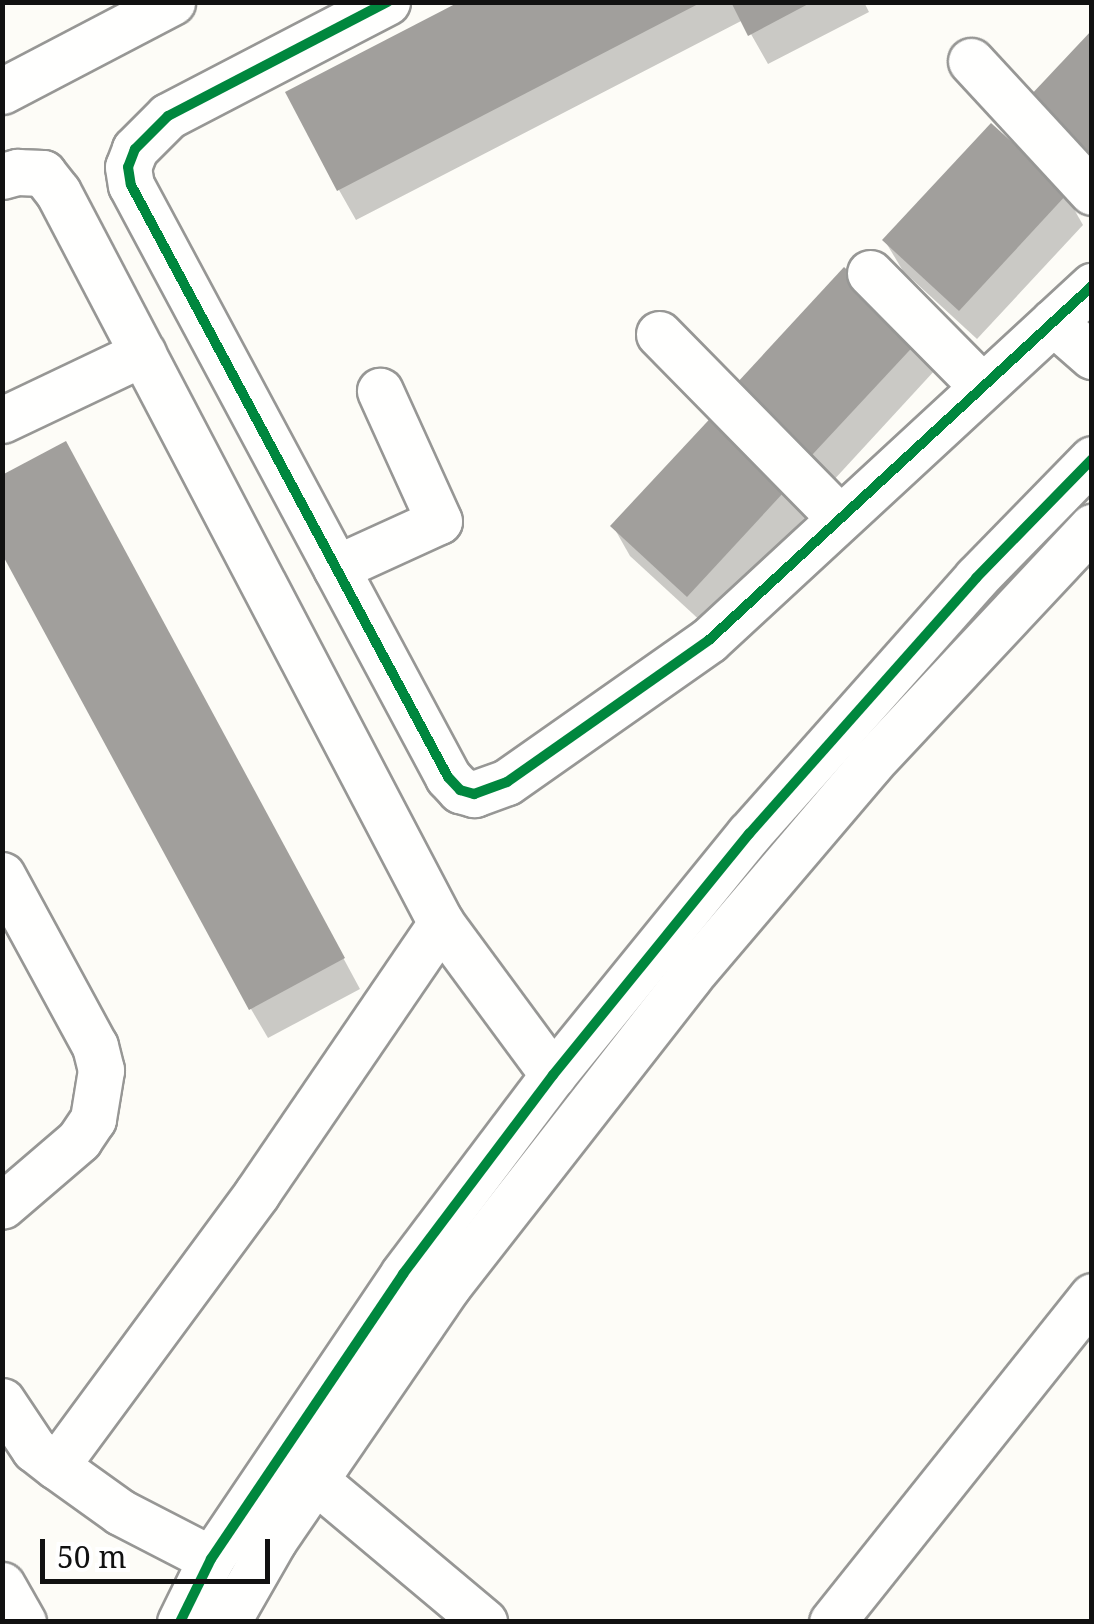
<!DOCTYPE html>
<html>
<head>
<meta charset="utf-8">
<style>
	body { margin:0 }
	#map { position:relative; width:1094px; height:1624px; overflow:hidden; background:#fdfcf7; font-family:"Noto Serif",serif }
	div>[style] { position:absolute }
	.shadow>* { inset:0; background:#0003 }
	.building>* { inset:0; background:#a19f9c }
	.roads { filter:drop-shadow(2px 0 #979795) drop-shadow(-2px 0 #979795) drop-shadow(0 2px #979795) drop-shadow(0 -2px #979795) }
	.minor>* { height:45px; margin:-22.5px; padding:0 22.5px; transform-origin:22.5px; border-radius:22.5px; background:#fffffe }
	.cycleway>* { height:10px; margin:-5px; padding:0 5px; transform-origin:5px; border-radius:5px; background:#00873e }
	span { translate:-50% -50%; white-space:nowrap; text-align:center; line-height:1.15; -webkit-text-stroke:10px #fff; paint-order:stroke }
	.frame { position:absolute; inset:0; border:5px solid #111; pointer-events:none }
	.scale { position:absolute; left:40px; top:1539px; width:230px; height:45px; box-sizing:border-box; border:5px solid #111; border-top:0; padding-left:12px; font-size:30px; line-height:35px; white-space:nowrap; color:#111; -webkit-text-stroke:8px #fff; paint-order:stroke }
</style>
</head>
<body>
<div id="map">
	<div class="shadow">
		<i style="clip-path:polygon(464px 2px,864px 2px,869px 12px,768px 64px,743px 20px,356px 220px,339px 190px)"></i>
		<i style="clip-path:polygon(1066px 195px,1083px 225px,977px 339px,903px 271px,885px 241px)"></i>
		<i style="clip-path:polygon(844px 271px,936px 369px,831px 483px,756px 415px)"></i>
		<i style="clip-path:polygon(719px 412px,811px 511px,705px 625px,630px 556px,613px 526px)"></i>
		<i style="clip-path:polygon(82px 474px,360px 989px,268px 1038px,251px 1009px)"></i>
	</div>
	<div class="building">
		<i style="clip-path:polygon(459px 2px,702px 2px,337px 191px,285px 92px)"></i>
		<i style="clip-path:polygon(731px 2px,812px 2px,748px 36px)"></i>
		<i style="clip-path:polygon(1092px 30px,1092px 155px,1029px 97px)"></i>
		<i style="clip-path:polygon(991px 123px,1068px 193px,959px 311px,882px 240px)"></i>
		<i style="clip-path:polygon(844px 267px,921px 338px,812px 455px,736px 384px)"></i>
		<i style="clip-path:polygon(719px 409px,796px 479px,687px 597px,610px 526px)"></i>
		<i style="clip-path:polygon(66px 441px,345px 958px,249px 1010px,2px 554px,2px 475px)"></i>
	</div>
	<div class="roads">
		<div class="minor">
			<i style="left:387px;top:2px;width:247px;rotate:152.5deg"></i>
			<i style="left:168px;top:116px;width:47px;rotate:135deg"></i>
			<i style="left:135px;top:149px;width:19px;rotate:111deg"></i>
			<i style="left:128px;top:167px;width:18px;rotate:81deg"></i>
			<i style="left:131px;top:185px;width:672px;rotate:61.83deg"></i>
			<i style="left:448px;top:777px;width:18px;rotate:47deg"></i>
			<i style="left:460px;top:790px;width:15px;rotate:16deg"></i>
			<i style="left:474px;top:794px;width:35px;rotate:-20deg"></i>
			<i style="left:507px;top:782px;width:247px;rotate:-35.1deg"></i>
			<i style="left:709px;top:640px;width:522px;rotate:-42.75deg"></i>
			<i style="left:971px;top:61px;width:178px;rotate:47.3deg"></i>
			<i style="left:2px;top:91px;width:192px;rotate:-27.6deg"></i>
			<i style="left:2px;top:176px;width:16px;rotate:-15deg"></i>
			<i style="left:17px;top:172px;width:26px;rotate:2deg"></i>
			<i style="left:43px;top:173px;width:24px;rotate:52deg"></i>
			<i style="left:58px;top:192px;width:825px;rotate:62.35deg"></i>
			<i style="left:441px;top:923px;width:189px;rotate:53.6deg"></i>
			<i style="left:870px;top:273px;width:159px;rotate:45.3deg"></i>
			<i style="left:1053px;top:322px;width:52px;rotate:41.1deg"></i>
			<i style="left:659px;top:334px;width:257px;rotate:45.5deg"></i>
			<i style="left:2px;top:420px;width:156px;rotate:-25.4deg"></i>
			<i style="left:336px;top:568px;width:113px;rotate:-24.5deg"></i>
			<i style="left:439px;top:521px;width:143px;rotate:-114.4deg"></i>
			<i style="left:2px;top:875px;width:195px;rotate:61.5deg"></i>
			<i style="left:95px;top:1046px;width:25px;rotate:76deg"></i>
			<i style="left:101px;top:1070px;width:50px;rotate:99.3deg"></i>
			<i style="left:93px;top:1119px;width:25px;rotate:124deg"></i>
			<i style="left:79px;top:1140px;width:101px;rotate:139.4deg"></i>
			<i style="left:2px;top:1401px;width:58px;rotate:56.3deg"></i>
			<i style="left:34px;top:1449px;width:28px;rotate:38deg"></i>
			<i style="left:56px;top:1466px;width:79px;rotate:35.7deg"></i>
			<i style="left:120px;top:1512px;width:102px;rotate:27.3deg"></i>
			<i style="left:56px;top:1466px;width:339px;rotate:-53.6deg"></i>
			<i style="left:257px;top:1193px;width:327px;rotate:-55.7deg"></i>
			<i style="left:315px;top:1480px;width:221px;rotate:40deg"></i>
			<i style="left:2px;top:1585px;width:43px;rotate:60.4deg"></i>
			<i style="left:180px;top:1622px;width:70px;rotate:-63.8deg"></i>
			<i style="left:211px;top:1559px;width:344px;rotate:-56deg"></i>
			<i style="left:403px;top:1274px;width:249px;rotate:-53deg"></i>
			<i style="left:553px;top:1075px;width:311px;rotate:-50.9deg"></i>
			<i style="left:749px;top:834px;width:342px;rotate:-48.4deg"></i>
			<i style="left:976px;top:578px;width:166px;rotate:-45.7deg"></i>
			<i style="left:227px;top:1622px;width:95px;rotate:-60.2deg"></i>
			<i style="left:274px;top:1540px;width:308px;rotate:-55.6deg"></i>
			<i style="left:448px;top:1286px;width:392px;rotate:-52deg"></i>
			<i style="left:689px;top:977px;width:280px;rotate:-49.6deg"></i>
			<i style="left:870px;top:764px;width:325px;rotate:-46.9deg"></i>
			<i style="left:832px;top:1622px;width:417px;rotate:-51.4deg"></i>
		</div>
	</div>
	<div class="cycleway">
		<i style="left:387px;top:2px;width:247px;rotate:152.5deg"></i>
		<i style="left:168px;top:116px;width:47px;rotate:135deg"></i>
		<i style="left:135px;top:149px;width:19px;rotate:111deg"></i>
		<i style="left:128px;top:167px;width:18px;rotate:81deg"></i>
		<i style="left:131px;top:185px;width:672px;rotate:61.83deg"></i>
		<i style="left:448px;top:777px;width:18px;rotate:47deg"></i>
		<i style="left:460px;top:790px;width:15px;rotate:16deg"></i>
		<i style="left:474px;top:794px;width:35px;rotate:-20deg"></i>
		<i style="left:507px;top:782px;width:247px;rotate:-35.1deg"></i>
		<i style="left:709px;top:640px;width:522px;rotate:-42.75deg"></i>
		<i style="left:180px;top:1622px;width:70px;rotate:-63.8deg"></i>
		<i style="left:211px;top:1559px;width:344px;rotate:-56deg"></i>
		<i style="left:403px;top:1274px;width:249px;rotate:-53deg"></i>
		<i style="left:553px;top:1075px;width:311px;rotate:-50.9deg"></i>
		<i style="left:749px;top:834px;width:342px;rotate:-48.4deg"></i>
		<i style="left:976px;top:578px;width:166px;rotate:-45.7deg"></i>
	</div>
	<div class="frame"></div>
	<div class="scale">50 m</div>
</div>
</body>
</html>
